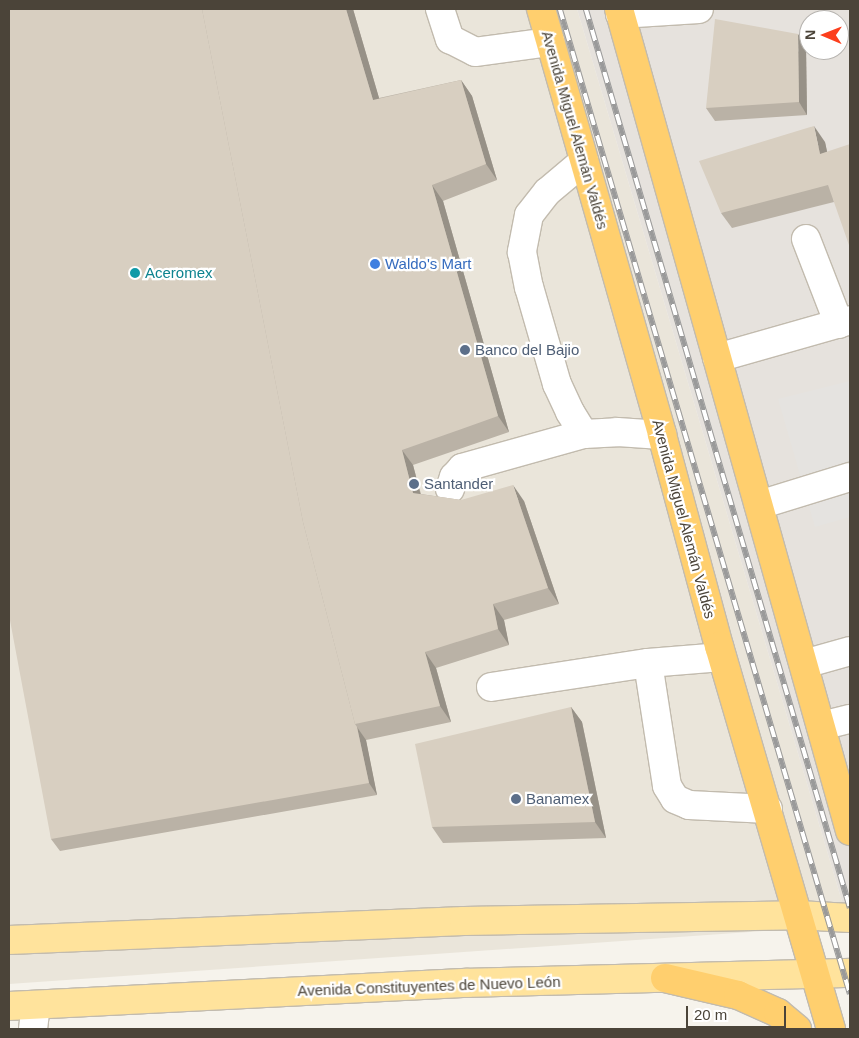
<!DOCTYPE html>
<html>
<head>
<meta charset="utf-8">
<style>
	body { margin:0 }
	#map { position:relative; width:859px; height:1038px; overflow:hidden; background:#f6f3ec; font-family:Arial,sans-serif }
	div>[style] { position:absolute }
	.residential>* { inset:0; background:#eae5da }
	.industrial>* { inset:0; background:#e6e2dd }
	.parking>* { inset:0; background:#e5e3e0 }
	.roads { filter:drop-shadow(1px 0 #c2bbae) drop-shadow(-1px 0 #c2bbae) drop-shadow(0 1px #c2bbae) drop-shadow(0 -1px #c2bbae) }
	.minor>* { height:28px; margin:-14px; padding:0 14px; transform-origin:14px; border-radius:14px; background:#fff }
	.major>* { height:28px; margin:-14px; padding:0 14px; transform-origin:14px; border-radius:14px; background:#ffe39c }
	.highway>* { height:28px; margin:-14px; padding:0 14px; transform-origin:14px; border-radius:14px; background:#ffcf6e }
	.rail>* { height:5.5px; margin-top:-2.75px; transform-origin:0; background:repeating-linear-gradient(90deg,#fff 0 11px,#9a9a9a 0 22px); box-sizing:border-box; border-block:1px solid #9a9a9a }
	.wall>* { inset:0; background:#bab2a6 }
	.shaded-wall>* { inset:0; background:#979187 }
	.building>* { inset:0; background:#d8cfc1 }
	.dots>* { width:14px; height:14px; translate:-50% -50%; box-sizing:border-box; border:2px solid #fff; border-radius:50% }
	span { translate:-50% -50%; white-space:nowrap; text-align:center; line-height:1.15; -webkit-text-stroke:4.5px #fff; paint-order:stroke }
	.street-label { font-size:15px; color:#4b4439 }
	.shop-label { font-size:15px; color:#366cbe }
	.left { translate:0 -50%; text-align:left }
	.culture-label { font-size:15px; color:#0d838f }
	.service-label { font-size:15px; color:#4e5e75 }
	.frame { position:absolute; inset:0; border:10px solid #4b4439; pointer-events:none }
	.north { position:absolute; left:799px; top:10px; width:50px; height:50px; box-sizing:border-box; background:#fff; border:1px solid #b7b4b0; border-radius:50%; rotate:271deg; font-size:14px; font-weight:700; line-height:20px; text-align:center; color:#4b4439 }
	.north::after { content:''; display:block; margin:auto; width:18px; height:22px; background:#fc3f1d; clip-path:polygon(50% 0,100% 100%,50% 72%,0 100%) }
	.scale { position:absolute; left:686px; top:1006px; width:100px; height:22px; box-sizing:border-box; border:2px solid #4b4439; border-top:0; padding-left:6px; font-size:15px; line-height:18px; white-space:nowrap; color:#4b4439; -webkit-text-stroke:4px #fff; paint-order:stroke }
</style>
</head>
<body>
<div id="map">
	<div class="residential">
		<i style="clip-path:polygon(9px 9px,577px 9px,849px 925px,9px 984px)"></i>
	</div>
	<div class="industrial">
		<i style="clip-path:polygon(evenodd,577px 9px,850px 9px,850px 925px,849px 925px,577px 9px,809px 20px,839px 20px,839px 50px,809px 50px,809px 20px)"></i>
	</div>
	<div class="parking">
		<i style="clip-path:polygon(850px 381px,850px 517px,815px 527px,778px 399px)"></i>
	</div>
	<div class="roads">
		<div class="minor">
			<i style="left:440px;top:9px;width:32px;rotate:72deg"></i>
			<i style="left:450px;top:39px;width:28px;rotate:27deg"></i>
			<i style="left:475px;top:52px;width:76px;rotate:-7.6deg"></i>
			<i style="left:620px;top:14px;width:79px;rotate:-3.6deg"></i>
			<i style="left:584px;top:161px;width:48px;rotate:140deg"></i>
			<i style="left:547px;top:192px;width:29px;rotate:128deg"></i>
			<i style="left:529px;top:215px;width:38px;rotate:101deg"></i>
			<i style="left:522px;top:252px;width:36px;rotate:79deg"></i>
			<i style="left:529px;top:287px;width:101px;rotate:73.9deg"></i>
			<i style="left:557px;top:384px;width:31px;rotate:65deg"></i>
			<i style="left:570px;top:412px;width:26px;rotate:58deg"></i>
			<i style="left:584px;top:434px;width:33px;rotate:-3deg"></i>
			<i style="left:617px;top:432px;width:45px;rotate:3.8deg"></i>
			<i style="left:806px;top:239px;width:91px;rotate:68.8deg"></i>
			<i style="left:717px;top:358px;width:138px;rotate:-15.9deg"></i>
			<i style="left:450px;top:489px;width:13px;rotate:-72deg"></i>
			<i style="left:454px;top:477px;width:12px;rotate:-48deg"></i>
			<i style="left:462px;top:468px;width:127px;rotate:-15.6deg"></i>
			<i style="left:759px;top:505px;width:95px;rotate:-17.1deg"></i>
			<i style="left:648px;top:663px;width:124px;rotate:81.2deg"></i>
			<i style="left:667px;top:786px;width:15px;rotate:58deg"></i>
			<i style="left:675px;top:799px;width:15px;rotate:23deg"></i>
			<i style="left:689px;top:805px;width:79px;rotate:2.9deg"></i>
			<i style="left:804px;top:664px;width:48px;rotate:-15.8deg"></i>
			<i style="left:491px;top:687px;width:159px;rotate:-8.7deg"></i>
			<i style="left:648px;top:663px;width:74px;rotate:-4.6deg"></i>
			<i style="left:821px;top:726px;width:30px;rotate:-14deg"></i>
			<i style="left:33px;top:1029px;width:24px;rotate:-83deg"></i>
		</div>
		<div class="major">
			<i style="left:9px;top:940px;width:455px;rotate:-2.4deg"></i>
			<i style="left:464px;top:921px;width:334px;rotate:-1deg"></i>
			<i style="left:798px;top:915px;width:52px;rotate:3.3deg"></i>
			<i style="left:9px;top:1006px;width:459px;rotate:-2.9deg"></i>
			<i style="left:467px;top:983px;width:383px;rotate:-1.5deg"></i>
		</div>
		<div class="highway">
			<i style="left:541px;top:9px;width:443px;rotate:74.1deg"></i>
			<i style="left:662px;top:435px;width:219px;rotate:74.9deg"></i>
			<i style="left:719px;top:646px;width:399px;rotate:73.7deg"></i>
			<i style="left:619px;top:9px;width:854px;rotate:74.3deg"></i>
			<i style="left:665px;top:978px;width:75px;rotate:13.1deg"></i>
			<i style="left:738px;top:995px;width:44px;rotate:24.2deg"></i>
			<i style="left:778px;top:1013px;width:25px;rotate:40deg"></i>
		</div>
	</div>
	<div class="rail">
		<i style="left:560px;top:9px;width:1027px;rotate:73.59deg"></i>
		<i style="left:586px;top:9px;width:937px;rotate:73.63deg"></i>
	</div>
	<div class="wall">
		<i style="clip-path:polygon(9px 9px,353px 9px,379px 98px,461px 80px,472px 96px,497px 180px,443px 201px,509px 432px,413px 465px,421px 494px,461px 500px,524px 501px,559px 604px,504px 620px,509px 645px,436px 668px,451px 722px,366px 740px,377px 795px,60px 851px,51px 839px)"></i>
		<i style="clip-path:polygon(806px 47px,807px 115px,715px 121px,706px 108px)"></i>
		<i style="clip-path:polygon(825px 142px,827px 152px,834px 202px,732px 228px,721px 213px)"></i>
		<i style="clip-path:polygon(571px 707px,582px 722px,606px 838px,443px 843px,432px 827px)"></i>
	</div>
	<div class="shaded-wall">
		<i style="clip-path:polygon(346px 9px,353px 9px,384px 115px,373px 100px)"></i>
		<i style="clip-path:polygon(798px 34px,806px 47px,807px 115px,799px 102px)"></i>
		<i style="clip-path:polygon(461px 80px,472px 96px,497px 180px,486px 164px)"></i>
		<i style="clip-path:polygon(814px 126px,825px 142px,831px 170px,820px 154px)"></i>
		<i style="clip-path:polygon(432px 185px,443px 201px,509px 432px,498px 416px)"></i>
		<i style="clip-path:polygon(402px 450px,413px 465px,424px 508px,413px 493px)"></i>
		<i style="clip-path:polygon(513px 485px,524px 501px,559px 604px,548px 588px)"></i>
		<i style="clip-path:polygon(493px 604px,504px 620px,509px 645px,498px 629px)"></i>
		<i style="clip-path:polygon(425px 652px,436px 668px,451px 722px,440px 706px)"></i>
		<i style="clip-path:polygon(571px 707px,582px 722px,606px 838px,595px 822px)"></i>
		<i style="clip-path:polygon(357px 727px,366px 740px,377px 795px,369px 783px)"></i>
	</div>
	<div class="building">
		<i style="clip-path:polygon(9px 9px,202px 9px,303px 522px,355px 724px,357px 727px,369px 783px,51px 839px,9px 615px)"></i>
		<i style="clip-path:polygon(202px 9px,346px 9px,373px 100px,461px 80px,486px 164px,432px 185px,498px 416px,402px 450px,413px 493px,461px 500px,513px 485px,548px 588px,493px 604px,498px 629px,425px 652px,440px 706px,355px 724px,303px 522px)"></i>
		<i style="clip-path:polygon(715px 19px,798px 34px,799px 102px,706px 108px)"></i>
		<i style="clip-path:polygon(814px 126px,820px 154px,850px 144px,850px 248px,828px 185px,721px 213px,699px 161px)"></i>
		<i style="clip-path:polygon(571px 707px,595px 822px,432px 827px,415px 744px)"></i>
	</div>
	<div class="dots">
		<i style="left:375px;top:264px;background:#3f7fe0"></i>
		<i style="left:135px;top:273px;background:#0f9aa8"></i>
		<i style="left:465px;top:350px;background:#5c6f8a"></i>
		<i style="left:414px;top:484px;background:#5c6f8a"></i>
		<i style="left:516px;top:799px;background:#5c6f8a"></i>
	</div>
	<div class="street-label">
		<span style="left:575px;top:130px;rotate:74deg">Avenida Miguel Alemán Valdés</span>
		<span style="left:684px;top:519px;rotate:75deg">Avenida Miguel Alemán Valdés</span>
		<span style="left:429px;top:986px;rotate:-2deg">Avenida Constituyentes de Nuevo León</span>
	</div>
	<div class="shop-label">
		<span class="left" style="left:385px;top:264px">Waldo's Mart</span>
	</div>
	<div class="culture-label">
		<span class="left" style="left:145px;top:273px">Aceromex</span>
	</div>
	<div class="service-label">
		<span class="left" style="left:475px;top:350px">Banco del Bajio</span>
		<span class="left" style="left:424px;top:484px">Santander</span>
		<span class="left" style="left:526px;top:799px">Banamex</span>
	</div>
	<div class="frame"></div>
	<div class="north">N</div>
	<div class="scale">20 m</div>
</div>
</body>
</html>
